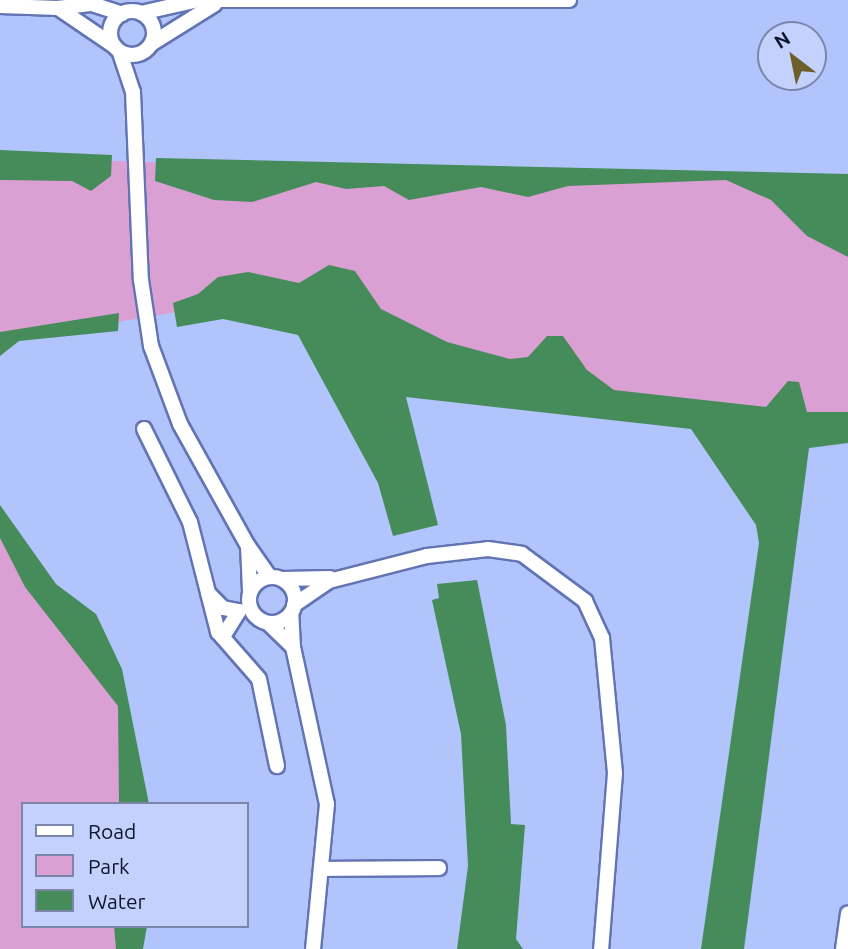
<!DOCTYPE html>
<html>
<head>
<meta charset="utf-8">
<style>
	body { margin:0 }
	#map { position:relative; width:848px; height:949px; overflow:hidden; background:#b2c4fc; font-family:Ubuntu,sans-serif }
	div>[style] { position:absolute }
	.green>* { inset:0; background:#dba0d3 }
	.water>* { inset:0; background:#458c5a }
	.roads { filter:drop-shadow(2px 0 #6274b4) drop-shadow(-2px 0 #6274b4) drop-shadow(0 2px #6274b4) drop-shadow(0 -2px #6274b4) }
	.minor>* { height:14px; margin:-7px; padding:0 7px; transform-origin:7px; border-radius:7px; background:#fff }
	.minor>.ring { margin:-7px; padding:0; box-sizing:content-box; background:none; border:14px solid #fff; border-radius:50% }
	span { translate:-50% -50%; white-space:nowrap; text-align:center; line-height:1.15; -webkit-text-stroke:7px #c4d1fc; paint-order:stroke }
	.legend { position:absolute; left:21px; top:802px; width:228px; height:126px; box-sizing:border-box; background:#c4d1fc; border:2px solid #7c86aa; margin:0; padding:9px 12px; list-style:none; font-size:21px; color:#0f152e }
	.legend li { display:flex; align-items:center; gap:14px; height:35px }
	.legend b { width:35px; border:2px solid #7c86aa }
	.north { position:absolute; left:757px; top:21px; width:70px; height:70px; box-sizing:border-box; background:#c4d1fc; border:2px solid #7c86aa; border-radius:50%; rotate:328deg; font-size:19px; font-weight:700; line-height:28px; text-align:center; color:#0f152e }
	.north::after { content:''; display:block; margin:auto; width:24px; height:32px; background:#6e5e2c; clip-path:polygon(50% 0,100% 100%,50% 72%,0 100%) }
</style>
</head>
<body>
<div id="map">
	<div class="green">
		<i style="clip-path:polygon(0 158px,848px 180px,848px 431px,425px 383px,253px 299px,0 342px)"></i>
		<i style="clip-path:polygon(0 523px,126px 707px,135px 804px,23px 804px,23px 926px,131px 926px,131px 949px,0 949px)"></i>
	</div>
	<div class="water">
		<i style="clip-path:polygon(0 150px,112px 155px,111px 176px,91px 191px,72px 181px,0 180px)"></i>
		<i style="clip-path:polygon(156px 158px,848px 174px,848px 257px,807px 236px,771px 200px,726px 180px,568px 186px,528px 197px,481px 187px,409px 200px,384px 186px,346px 189px,316px 182px,252px 202px,214px 200px,155px 181px)"></i>
		<i style="clip-path:polygon(329px 265px,355px 271px,381px 309px,447px 342px,510px 359px,528px 357px,547px 336px,563px 336px,587px 370px,614px 390px,766px 407px,788px 381px,799px 382px,807px 412px,848px 412px,848px 443px,809px 448px,744px 949px,701px 949px,759px 543px,756px 525px,691px 429px,406px 397px,438px 525px,393px 536px,378px 483px,298px 335px,223px 319px,177px 327px,173px 303px,198px 294px,218px 277px,248px 272px,299px 283px)"></i>
		<i style="clip-path:polygon(119px 313px,118px 331px,19px 341px,0 356px,0 332px)"></i>
		<i style="clip-path:polygon(0 505px,56px 584px,96px 614px,122px 669px,149px 804px,119px 804px,118px 706px,25px 587px,0 538px)"></i>
		<i style="clip-path:polygon(477px 580px,506px 725px,511px 824px,525px 825px,516px 939px,523px 949px,457px 949px,468px 866px,461px 734px,432px 600px,439px 598px,437px 584px)"></i>
		<i style="clip-path:polygon(114px 926px,147px 926px,143px 949px,116px 949px)"></i>
	</div>
	<div class="roads">
		<div class="minor">
			<i style="left:0;top:6px;width:58px;rotate:2deg"></i>
			<i class="ring" style="left:110px;top:11px;width:30px;height:30px"></i>
			<i style="left:141px;top:13px;width:58px;rotate:-12.8deg"></i>
			<i style="left:198px;top:0;width:371px"></i>
			<i style="left:151px;top:44px;width:75px;rotate:-32deg"></i>
			<i style="left:114px;top:46px;width:68px;rotate:-145.8deg"></i>
			<i style="left:58px;top:8px;width:34px;rotate:-7deg"></i>
			<i style="left:92px;top:4px;width:32px;rotate:18deg"></i>
			<i style="left:120px;top:53px;width:41px;rotate:71.6deg"></i>
			<i style="left:133px;top:92px;width:188px;rotate:87.6deg"></i>
			<i style="left:141px;top:280px;width:67px;rotate:81.4deg"></i>
			<i style="left:151px;top:346px;width:83px;rotate:69.6deg"></i>
			<i style="left:180px;top:424px;width:140px;rotate:60.9deg"></i>
			<i style="left:144px;top:429px;width:104px;rotate:63.7deg"></i>
			<i style="left:190px;top:522px;width:114px;rotate:75.7deg"></i>
			<i style="left:218px;top:632px;width:62px;rotate:48.9deg"></i>
			<i style="left:259px;top:679px;width:89px;rotate:78.3deg"></i>
			<i class="ring" style="left:249px;top:577px;width:32px;height:32px"></i>
			<i style="left:282px;top:579px;width:48px;rotate:-1.2deg"></i>
			<i style="left:250px;top:591px;width:45px;rotate:-92.5deg"></i>
			<i style="left:248px;top:546px;width:38px;rotate:55deg"></i>
			<i style="left:208px;top:593px;width:21px;rotate:45deg"></i>
			<i style="left:223px;top:608px;width:16px;rotate:11deg"></i>
			<i style="left:239px;top:611px;width:31px;rotate:122deg"></i>
			<i style="left:294px;top:605px;width:42px;rotate:-34.4deg"></i>
			<i style="left:329px;top:581px;width:101px;rotate:-14.3deg"></i>
			<i style="left:427px;top:556px;width:61px;rotate:-6.5deg"></i>
			<i style="left:488px;top:549px;width:34px;rotate:8deg"></i>
			<i style="left:522px;top:554px;width:79px;rotate:36.7deg"></i>
			<i style="left:585px;top:601px;width:41px;rotate:65.3deg"></i>
			<i style="left:602px;top:638px;width:136px;rotate:84.5deg"></i>
			<i style="left:615px;top:773px;width:177px;rotate:94.5deg"></i>
			<i style="left:268px;top:623px;width:35px;rotate:44deg"></i>
			<i style="left:293px;top:647px;width:34px;rotate:-93deg"></i>
			<i style="left:293px;top:647px;width:161px;rotate:77.8deg"></i>
			<i style="left:327px;top:804px;width:146px;rotate:95.5deg"></i>
			<i style="left:322px;top:869px;width:117px;rotate:-0.5deg"></i>
			<i style="left:843px;top:949px;width:36px;rotate:-82deg"></i>
		</div>
	</div>
	<ul class="legend">
	<li><b style="height:9px;background:#fff"></b>Road</li>
	<li><b style="height:19px;background:#dba0d3"></b>Park</li>
	<li><b style="height:19px;background:#458c5a"></b>Water</li>
	</ul>
	<div class="north">N</div>
</div>
</body>
</html>
